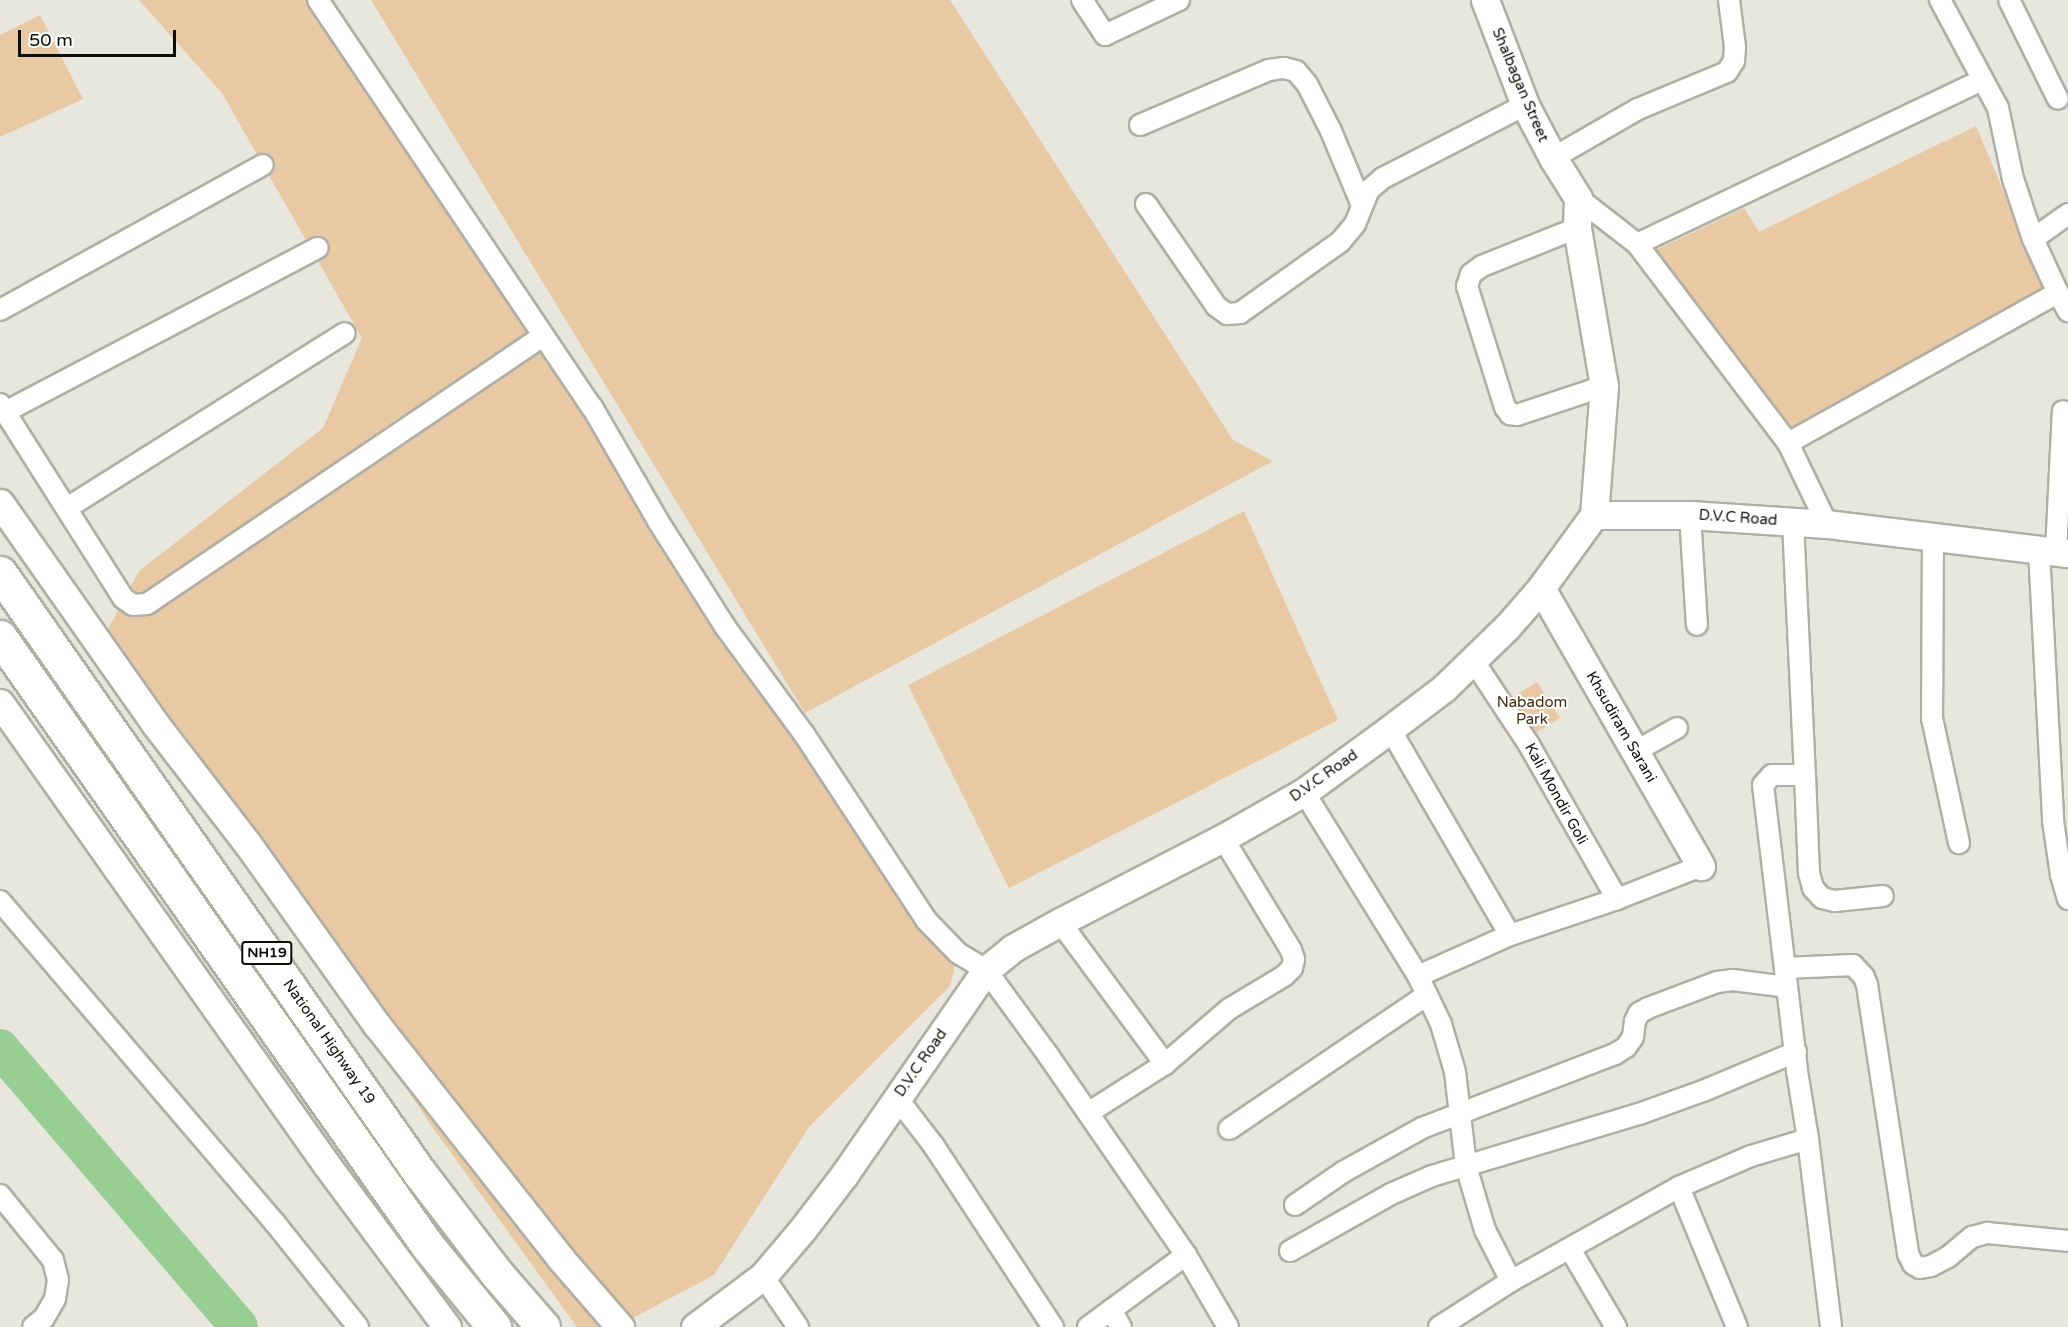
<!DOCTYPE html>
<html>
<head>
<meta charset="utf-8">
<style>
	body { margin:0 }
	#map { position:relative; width:2068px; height:1327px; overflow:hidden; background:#e7e7dd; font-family:"Varela Round",sans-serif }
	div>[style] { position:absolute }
	.green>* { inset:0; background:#e9c8a4 }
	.river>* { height:38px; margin:-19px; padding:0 19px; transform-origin:19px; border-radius:19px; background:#98ce93 }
	.roads { filter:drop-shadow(2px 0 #afafa5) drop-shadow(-2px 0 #afafa5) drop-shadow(0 2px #afafa5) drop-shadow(0 -2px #afafa5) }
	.street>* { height:20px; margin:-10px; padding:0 10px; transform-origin:10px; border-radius:10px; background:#fff }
	.secondary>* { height:27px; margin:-13.5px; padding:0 13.5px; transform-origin:13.5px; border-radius:13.5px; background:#fff }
	.highway>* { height:33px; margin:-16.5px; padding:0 16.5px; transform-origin:16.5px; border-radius:16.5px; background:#fff }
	span { translate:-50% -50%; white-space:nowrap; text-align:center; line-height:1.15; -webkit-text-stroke:4.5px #fffffe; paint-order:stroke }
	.shield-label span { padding:2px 4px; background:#fffffe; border:2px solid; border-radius:4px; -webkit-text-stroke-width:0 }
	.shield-label { font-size:14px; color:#0e0e0b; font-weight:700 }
	.street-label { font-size:15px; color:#0e0e0b }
	.park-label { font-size:15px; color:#422c11 }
	.scale { position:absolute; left:18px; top:30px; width:158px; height:27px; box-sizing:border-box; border:3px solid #0e0e0b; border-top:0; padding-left:8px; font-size:18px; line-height:21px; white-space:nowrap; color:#0e0e0b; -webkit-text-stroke:4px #fffffe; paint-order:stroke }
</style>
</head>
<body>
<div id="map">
	<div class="green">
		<i style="clip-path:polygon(139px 0,327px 0,721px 632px,958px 953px,950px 986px,809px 1127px,714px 1275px,616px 1327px,577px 1327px,433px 1128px,104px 637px,139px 571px,323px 428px,362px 338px,222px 93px)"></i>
		<i style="clip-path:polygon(371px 0,950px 0,1233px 440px,1273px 461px,805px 713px)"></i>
		<i style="clip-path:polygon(40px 15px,83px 99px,0 137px,0 35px)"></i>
		<i style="clip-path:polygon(1976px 126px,2045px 290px,1789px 430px,1656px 250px,1744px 208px,1759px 232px)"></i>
		<i style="clip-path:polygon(1244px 511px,1338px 720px,1009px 888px,908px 685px)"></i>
		<i style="clip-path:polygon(1537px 682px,1560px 718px,1525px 739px,1503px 703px)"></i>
	</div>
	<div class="river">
		<i style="left:0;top:1048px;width:367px;rotate:49.4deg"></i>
	</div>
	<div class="roads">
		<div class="street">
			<i style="left:318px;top:0;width:491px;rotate:56.1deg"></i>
			<i style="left:592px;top:407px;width:132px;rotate:59.9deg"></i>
			<i style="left:658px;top:521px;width:127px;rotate:57.6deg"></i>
			<i style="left:726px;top:628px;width:132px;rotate:53.7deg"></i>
			<i style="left:804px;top:734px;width:222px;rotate:56.7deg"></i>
			<i style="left:926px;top:920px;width:46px;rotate:45.9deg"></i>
			<i style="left:958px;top:953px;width:33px;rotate:31deg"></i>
			<i style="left:986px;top:970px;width:105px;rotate:53.9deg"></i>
			<i style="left:1048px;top:1055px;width:243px;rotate:55.4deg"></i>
			<i style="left:1186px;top:1255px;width:83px;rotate:59.7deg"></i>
			<i style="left:1082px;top:0;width:42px;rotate:56.7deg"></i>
			<i style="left:1105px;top:35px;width:82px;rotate:-25.3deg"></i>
			<i style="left:2009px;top:0;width:110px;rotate:63.7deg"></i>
			<i style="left:1140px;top:125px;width:140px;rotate:-23.1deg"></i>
			<i style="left:1269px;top:70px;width:15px;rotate:-8deg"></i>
			<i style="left:1284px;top:68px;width:12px;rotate:14deg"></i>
			<i style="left:1296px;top:71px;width:17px;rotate:50deg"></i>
			<i style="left:1307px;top:84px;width:53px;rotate:62.9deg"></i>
			<i style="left:1331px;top:131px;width:80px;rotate:67.3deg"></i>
			<i style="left:1553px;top:158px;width:98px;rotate:-30deg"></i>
			<i style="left:1638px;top:109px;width:96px;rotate:-22.6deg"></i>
			<i style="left:1727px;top:72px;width:13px;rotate:-58deg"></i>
			<i style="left:1734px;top:61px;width:14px;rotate:-86deg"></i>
			<i style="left:1735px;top:47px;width:47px;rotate:-97.3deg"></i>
			<i style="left:1578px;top:198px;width:75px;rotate:37.9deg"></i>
			<i style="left:1637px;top:244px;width:250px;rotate:52.8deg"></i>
			<i style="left:1788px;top:443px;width:90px;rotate:64.3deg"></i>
			<i style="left:1146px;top:204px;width:124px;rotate:55.5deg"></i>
			<i style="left:1216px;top:306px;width:14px;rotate:36deg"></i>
			<i style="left:1227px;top:314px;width:13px;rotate:-4deg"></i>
			<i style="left:1240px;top:313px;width:123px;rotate:-35.4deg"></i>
			<i style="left:1340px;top:242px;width:23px;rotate:-50deg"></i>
			<i style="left:1355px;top:224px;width:37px;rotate:-68deg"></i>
			<i style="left:1369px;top:190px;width:18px;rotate:-41deg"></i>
			<i style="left:1383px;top:178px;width:160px;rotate:-27.2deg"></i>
			<i style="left:1577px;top:228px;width:102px;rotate:158.2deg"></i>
			<i style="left:1482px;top:266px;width:14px;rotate:144deg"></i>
			<i style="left:1471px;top:274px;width:13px;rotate:108deg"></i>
			<i style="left:1467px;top:286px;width:127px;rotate:72.6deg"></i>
			<i style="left:1505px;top:407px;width:9px;rotate:54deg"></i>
			<i style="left:1510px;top:414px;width:7px;rotate:8deg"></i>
			<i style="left:1517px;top:415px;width:92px;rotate:-18.4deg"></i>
			<i style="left:2033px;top:239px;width:43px;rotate:-35.5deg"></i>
			<i style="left:1637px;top:244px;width:381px;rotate:-25.4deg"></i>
			<i style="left:2058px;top:293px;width:21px;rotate:61deg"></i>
			<i style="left:0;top:310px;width:300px;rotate:-28.9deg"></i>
			<i style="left:0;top:404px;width:230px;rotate:57.6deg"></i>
			<i style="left:123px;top:598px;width:12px;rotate:35deg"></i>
			<i style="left:133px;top:605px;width:14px;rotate:-4deg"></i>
			<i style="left:147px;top:604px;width:477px;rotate:-34.1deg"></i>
			<i style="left:5px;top:412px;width:353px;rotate:-27.7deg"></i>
			<i style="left:1788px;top:443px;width:309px;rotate:-29.1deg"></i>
			<i style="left:2058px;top:293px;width:60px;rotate:-114.8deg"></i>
			<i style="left:2033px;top:239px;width:63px;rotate:-108.4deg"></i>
			<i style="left:2013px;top:179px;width:73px;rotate:-101.9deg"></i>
			<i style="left:1998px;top:108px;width:123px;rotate:-118.2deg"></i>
			<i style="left:67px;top:508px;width:328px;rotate:-32.2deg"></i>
			<i style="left:1690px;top:515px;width:110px;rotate:86.4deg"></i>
			<i style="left:1793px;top:522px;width:253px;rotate:87.3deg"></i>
			<i style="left:1805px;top:775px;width:33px;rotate:180deg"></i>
			<i style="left:1772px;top:775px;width:13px;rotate:132deg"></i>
			<i style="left:1763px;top:785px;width:288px;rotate:83.2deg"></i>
			<i style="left:1797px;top:1071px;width:69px;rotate:80.8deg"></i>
			<i style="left:1808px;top:1139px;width:189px;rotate:83deg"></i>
			<i style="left:1933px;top:537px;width:181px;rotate:90.3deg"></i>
			<i style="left:1932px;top:718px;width:128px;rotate:77.8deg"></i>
			<i style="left:2039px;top:550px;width:271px;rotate:87deg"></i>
			<i style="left:2053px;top:821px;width:55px;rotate:81.6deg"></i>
			<i style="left:2061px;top:875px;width:25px;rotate:74deg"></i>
			<i style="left:2056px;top:552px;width:141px;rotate:-87.2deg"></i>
			<i style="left:1473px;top:660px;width:100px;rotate:56.5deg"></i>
			<i style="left:1528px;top:743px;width:180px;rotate:60.3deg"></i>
			<i style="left:1390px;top:729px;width:238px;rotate:59.8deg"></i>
			<i style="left:1636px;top:751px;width:47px;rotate:-29.3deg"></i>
			<i style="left:1805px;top:775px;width:98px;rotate:87.7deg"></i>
			<i style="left:1809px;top:873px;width:16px;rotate:75deg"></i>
			<i style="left:1813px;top:888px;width:13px;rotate:48deg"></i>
			<i style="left:1822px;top:898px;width:13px;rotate:13deg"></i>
			<i style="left:1835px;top:901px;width:48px;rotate:-5.9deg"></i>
			<i style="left:1304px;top:792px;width:216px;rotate:58.2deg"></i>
			<i style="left:1418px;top:976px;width:53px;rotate:64.4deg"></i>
			<i style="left:1441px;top:1024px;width:50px;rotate:73.7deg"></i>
			<i style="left:1455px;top:1072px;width:95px;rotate:83.3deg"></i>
			<i style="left:1466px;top:1166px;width:67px;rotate:73.5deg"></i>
			<i style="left:1485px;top:1230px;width:57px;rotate:63deg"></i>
			<i style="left:0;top:901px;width:423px;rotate:49.5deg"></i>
			<i style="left:275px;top:1223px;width:133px;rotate:51.4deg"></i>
			<i style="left:1060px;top:922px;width:177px;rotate:53.5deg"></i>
			<i style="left:1785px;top:968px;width:68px;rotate:-2.5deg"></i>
			<i style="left:1853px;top:965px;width:16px;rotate:47deg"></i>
			<i style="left:1864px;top:977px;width:9px;rotate:69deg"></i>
			<i style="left:1867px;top:985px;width:272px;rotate:81.3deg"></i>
			<i style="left:1908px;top:1254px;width:11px;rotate:63deg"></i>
			<i style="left:1913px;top:1264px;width:8px;rotate:30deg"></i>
			<i style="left:1920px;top:1268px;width:11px;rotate:-10deg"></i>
			<i style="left:1931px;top:1266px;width:19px;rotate:-28deg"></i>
			<i style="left:1948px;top:1257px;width:31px;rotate:-40deg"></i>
			<i style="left:1972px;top:1237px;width:16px;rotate:-15deg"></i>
			<i style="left:1987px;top:1233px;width:81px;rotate:5.6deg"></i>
			<i style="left:1418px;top:976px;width:101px;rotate:-24deg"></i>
			<i style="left:1510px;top:935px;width:113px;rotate:-18.6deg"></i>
			<i style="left:1617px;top:899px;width:90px;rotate:-21.4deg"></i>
			<i style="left:897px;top:1098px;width:61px;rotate:52.4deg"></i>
			<i style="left:934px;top:1146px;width:217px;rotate:56.7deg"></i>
			<i style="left:1088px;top:1113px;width:91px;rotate:-32.5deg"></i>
			<i style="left:1165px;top:1064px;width:84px;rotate:-40.7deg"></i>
			<i style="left:1229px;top:1009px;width:64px;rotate:-31deg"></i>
			<i style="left:1284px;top:976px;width:11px;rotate:-45deg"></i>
			<i style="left:1292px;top:968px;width:9px;rotate:-77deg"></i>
			<i style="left:1294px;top:959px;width:9px;rotate:-108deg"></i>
			<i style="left:1291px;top:950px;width:131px;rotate:-121.3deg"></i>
			<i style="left:1229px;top:1129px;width:239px;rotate:-34.1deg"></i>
			<i style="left:1679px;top:1187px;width:152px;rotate:67.5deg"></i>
			<i style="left:0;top:1195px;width:84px;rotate:50.8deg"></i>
			<i style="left:53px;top:1260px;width:21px;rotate:76deg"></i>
			<i style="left:58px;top:1280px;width:19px;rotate:99deg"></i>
			<i style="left:55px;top:1299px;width:22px;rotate:120deg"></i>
			<i style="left:44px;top:1318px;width:14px;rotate:141deg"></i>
			<i style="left:1295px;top:1205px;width:58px;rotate:-34.5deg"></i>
			<i style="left:1343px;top:1172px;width:90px;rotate:-29.1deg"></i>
			<i style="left:1422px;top:1128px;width:207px;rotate:-21deg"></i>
			<i style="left:1615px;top:1054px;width:13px;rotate:-32deg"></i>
			<i style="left:1626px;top:1047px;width:12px;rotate:-55deg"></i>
			<i style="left:1633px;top:1037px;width:16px;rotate:-83deg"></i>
			<i style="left:1635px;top:1021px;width:9px;rotate:-63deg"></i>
			<i style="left:1639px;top:1013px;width:10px;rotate:-29deg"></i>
			<i style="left:1648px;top:1008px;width:74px;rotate:-20.6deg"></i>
			<i style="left:1717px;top:982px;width:16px;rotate:-7deg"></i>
			<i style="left:1733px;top:980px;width:54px;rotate:7.4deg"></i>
			<i style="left:1570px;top:1249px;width:91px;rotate:59.5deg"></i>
			<i style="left:1290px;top:1251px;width:116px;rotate:-29.4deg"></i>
			<i style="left:1391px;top:1194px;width:45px;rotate:-23.7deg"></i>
			<i style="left:1432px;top:1176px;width:216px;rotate:-16.7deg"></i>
			<i style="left:1639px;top:1114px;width:68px;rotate:-19.8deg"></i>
			<i style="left:1703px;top:1091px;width:101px;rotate:-22.8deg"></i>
			<i style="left:763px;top:1276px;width:62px;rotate:55.5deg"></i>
			<i style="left:1111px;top:1310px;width:20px;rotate:60deg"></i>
			<i style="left:1088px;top:1327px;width:122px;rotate:-36.3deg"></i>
			<i style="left:1439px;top:1327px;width:85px;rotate:-32.6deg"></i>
			<i style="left:1511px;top:1281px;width:193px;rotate:-29.2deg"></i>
			<i style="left:1679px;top:1187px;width:78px;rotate:-23.3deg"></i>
			<i style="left:1751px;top:1156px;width:59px;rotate:-16.6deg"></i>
		</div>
		<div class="secondary">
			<i style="left:1485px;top:0;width:112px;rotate:69.1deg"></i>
			<i style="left:1525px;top:105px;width:60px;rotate:62.2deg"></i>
			<i style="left:1553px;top:158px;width:47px;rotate:58deg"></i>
			<i style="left:1578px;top:198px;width:30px;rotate:92deg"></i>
			<i style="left:1577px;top:228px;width:160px;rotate:80.3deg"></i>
			<i style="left:1604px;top:386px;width:129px;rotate:94.4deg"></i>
			<i style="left:0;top:503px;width:271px;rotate:54.9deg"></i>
			<i style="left:156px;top:725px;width:149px;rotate:52.4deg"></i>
			<i style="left:247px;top:843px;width:224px;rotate:54.5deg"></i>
			<i style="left:377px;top:1025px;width:299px;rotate:51.8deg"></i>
			<i style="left:562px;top:1260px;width:89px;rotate:49.1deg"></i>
			<i style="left:1541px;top:588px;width:321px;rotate:60.1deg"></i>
			<i style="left:0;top:703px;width:565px;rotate:54.73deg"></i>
			<i style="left:326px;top:1164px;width:203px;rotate:53.4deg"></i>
			<i style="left:695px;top:1327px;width:85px;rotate:-36.9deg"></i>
			<i style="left:763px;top:1276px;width:60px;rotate:-49.7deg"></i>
			<i style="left:802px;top:1230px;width:69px;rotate:-52.6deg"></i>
			<i style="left:844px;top:1175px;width:249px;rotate:-55.3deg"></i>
			<i style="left:986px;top:970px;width:35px;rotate:-39deg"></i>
			<i style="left:1013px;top:948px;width:54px;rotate:-29deg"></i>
			<i style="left:1060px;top:922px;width:183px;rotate:-27.3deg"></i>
			<i style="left:1223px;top:838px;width:93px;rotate:-29.6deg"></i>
			<i style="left:1304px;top:792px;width:107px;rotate:-36.2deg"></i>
			<i style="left:1390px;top:729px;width:68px;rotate:-37.2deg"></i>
			<i style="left:1444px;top:688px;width:88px;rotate:-44.1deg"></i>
			<i style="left:1507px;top:627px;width:52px;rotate:-48.9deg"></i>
			<i style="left:1541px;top:588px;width:90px;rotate:-54deg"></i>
			<i style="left:1594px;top:515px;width:96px"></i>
			<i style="left:1690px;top:515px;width:137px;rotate:3.8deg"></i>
			<i style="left:1827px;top:524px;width:243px;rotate:6.9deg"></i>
		</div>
		<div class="highway">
			<i style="left:0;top:573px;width:731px;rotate:55.03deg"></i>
			<i style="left:419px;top:1172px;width:128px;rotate:52.6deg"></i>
			<i style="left:497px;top:1274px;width:70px;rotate:49deg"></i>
			<i style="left:0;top:637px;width:743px;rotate:54.92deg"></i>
			<i style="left:427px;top:1245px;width:106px;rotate:50.7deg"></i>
		</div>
	</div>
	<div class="shield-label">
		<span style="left:267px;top:953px">NH19</span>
	</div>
	<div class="street-label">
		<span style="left:1520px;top:85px;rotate:67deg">Shalbagan Street</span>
		<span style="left:1738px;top:518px;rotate:4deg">D.V.C Road</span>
		<span style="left:1621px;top:727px;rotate:60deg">Khsudiram Sarani</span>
		<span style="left:1324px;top:776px;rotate:-35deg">D.V.C Road</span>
		<span style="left:1556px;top:794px;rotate:61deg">Kali Mondir Goli</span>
		<span style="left:329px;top:1042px;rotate:55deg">National Highway 19</span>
		<span style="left:921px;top:1063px;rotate:-55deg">D.V.C Road</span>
	</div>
	<div class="park-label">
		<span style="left:1532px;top:711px">Nabadom<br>Park</span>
	</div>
	<div class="scale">50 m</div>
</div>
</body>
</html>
